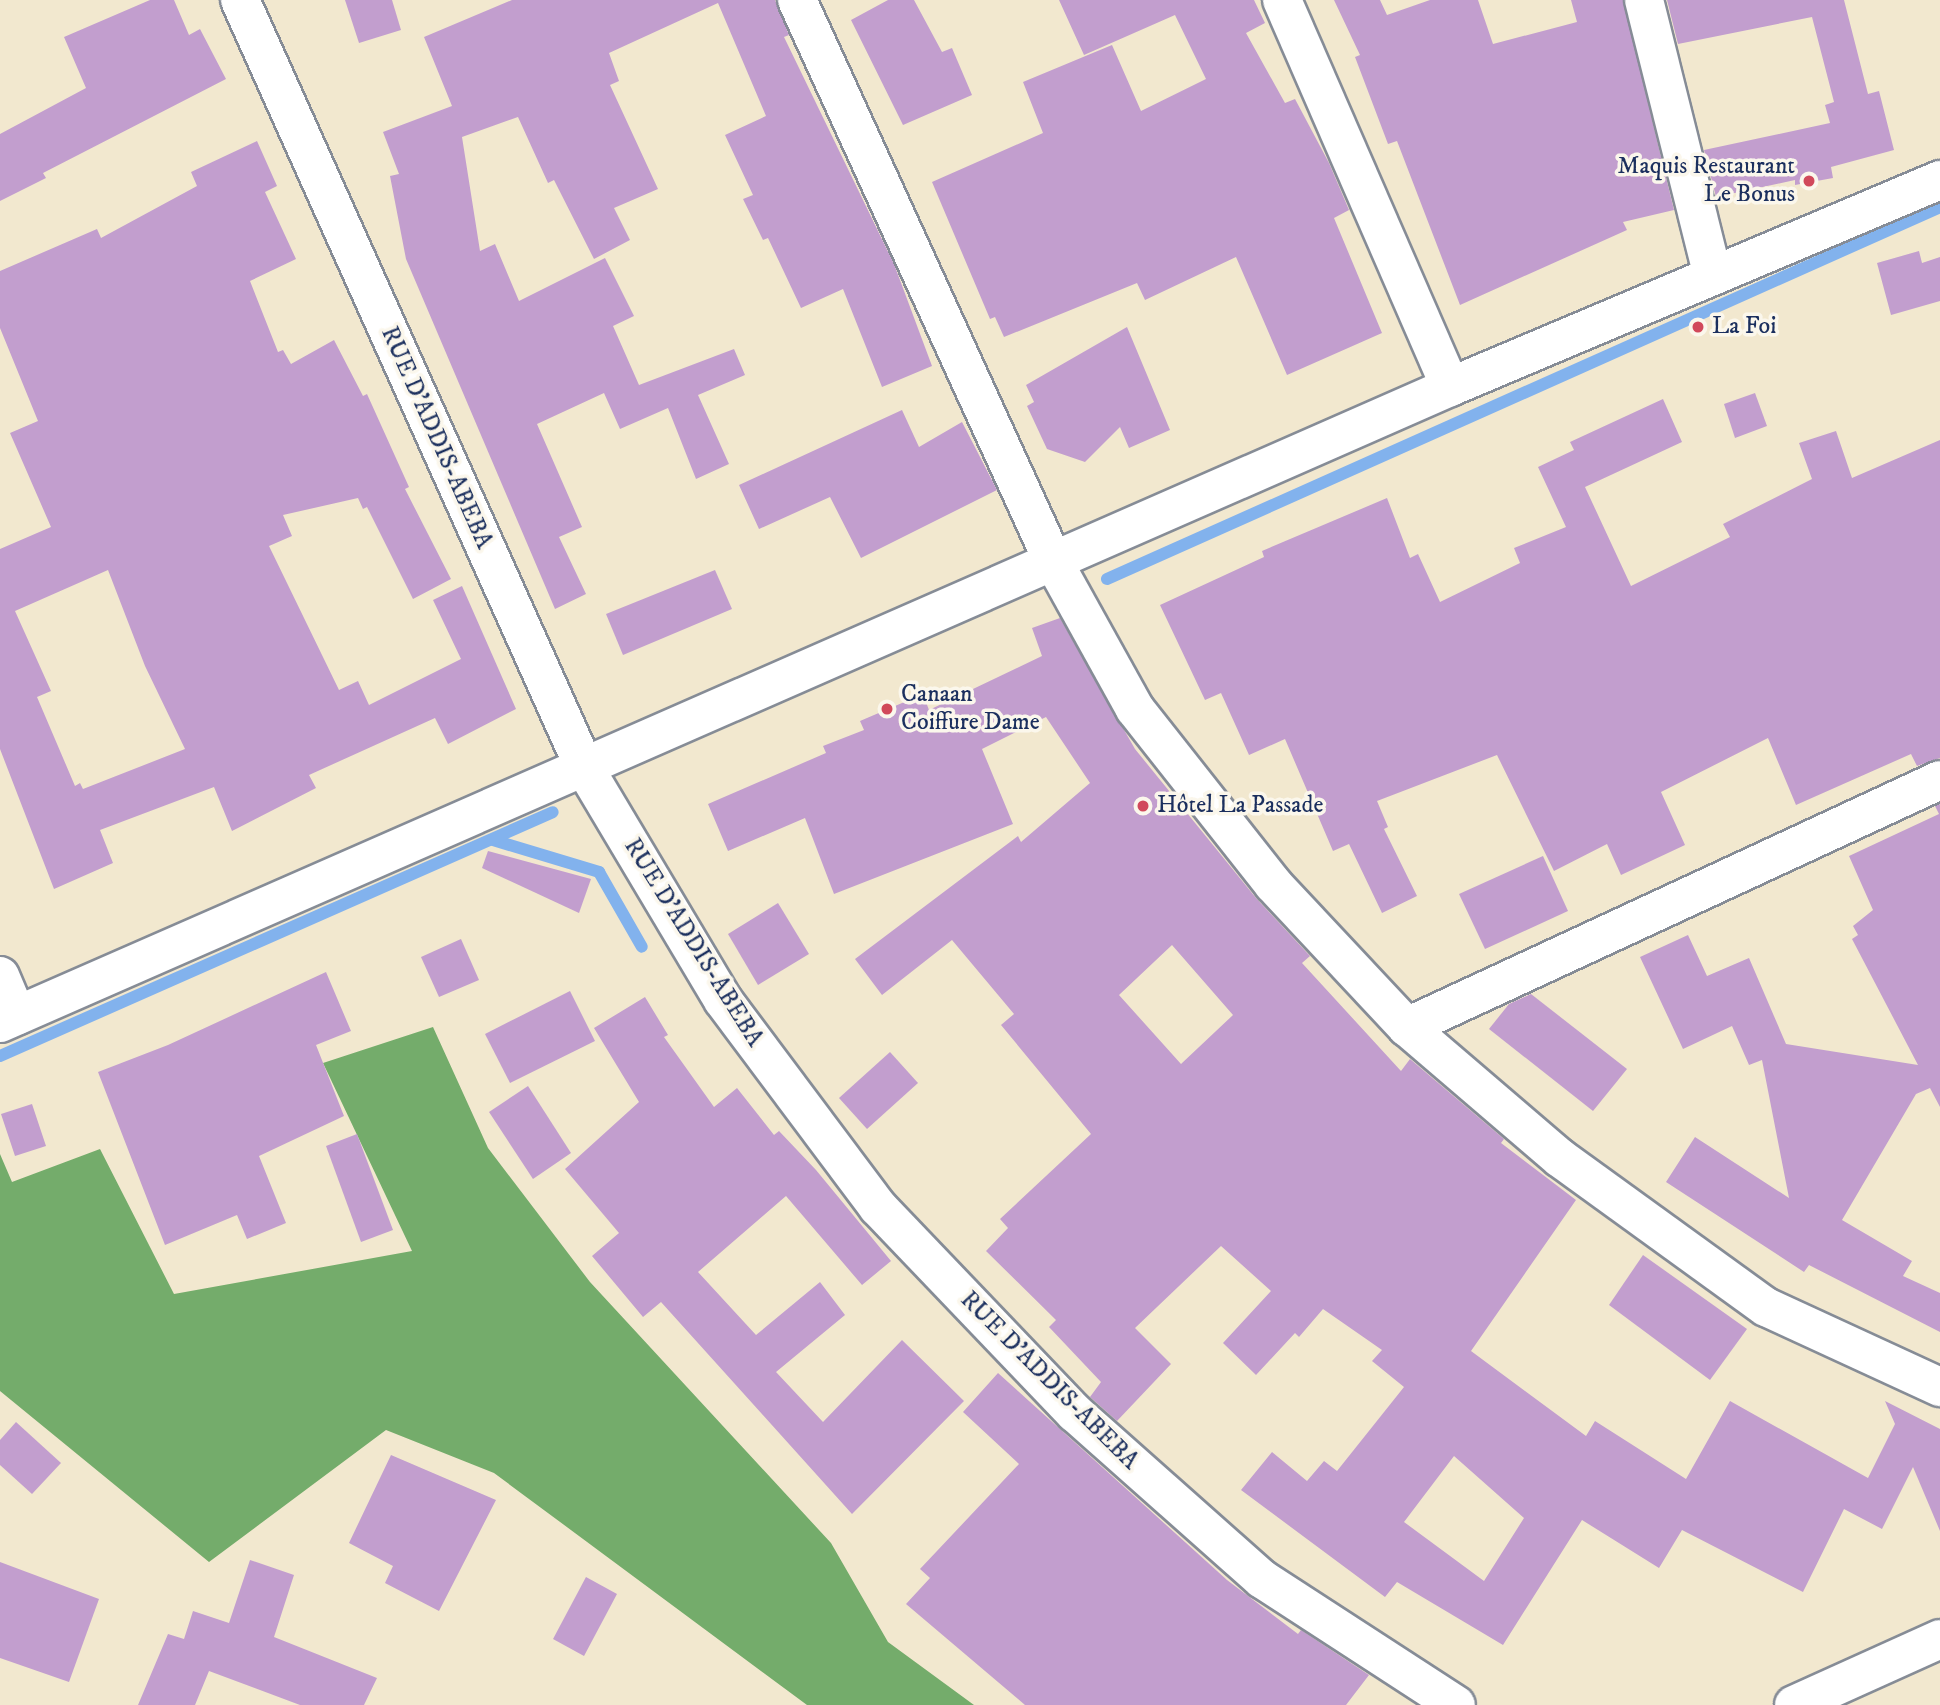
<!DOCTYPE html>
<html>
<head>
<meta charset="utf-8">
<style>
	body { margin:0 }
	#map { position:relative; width:1940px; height:1705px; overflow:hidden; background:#f2e8cf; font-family:"IM FELL DW Pica",serif }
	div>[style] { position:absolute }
	.forest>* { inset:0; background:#74ac6b }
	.stream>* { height:12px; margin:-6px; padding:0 6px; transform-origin:6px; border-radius:6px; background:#82b2ed }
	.building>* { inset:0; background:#c29ece }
	.roads { filter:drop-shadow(2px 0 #868c96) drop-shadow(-2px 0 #868c96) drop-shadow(0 2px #868c96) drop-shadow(0 -2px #868c96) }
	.minor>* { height:38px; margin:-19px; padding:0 19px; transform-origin:19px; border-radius:19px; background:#fff }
	.dots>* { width:19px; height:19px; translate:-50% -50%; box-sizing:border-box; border:4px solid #fbf7ec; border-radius:50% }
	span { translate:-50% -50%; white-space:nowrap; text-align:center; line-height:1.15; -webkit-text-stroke:7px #fbf7ec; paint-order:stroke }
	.poi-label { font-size:24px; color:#1b2f5e }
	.right { translate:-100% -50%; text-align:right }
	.left { translate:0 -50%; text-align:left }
	.street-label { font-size:24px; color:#1b2f5e }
</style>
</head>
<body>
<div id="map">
	<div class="forest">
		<i style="clip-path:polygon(433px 1027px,488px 1148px,590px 1282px,831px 1543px,888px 1642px,974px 1705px,807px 1705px,494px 1473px,386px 1430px,209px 1562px,0 1391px,0 1154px,12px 1182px,100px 1149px,174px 1294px,412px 1251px,323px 1063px)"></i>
	</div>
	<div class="stream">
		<i style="left:1107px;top:579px;width:912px;rotate:-24.06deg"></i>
		<i style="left:493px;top:840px;width:111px;rotate:16.8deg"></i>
		<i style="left:599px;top:872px;width:86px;rotate:60.2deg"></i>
		<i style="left:0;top:1056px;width:604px;rotate:-23.81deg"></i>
	</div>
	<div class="building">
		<i style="clip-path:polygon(150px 0,174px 0,189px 35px,200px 29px,226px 79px,43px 173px,46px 178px,0 201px,0 134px,86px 88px,64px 37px)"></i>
		<i style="clip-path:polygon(345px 0,392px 0,401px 30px,359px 43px)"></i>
		<i style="clip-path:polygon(512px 0,775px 0,789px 35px,784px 37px,894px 264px,932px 366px,882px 387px,843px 289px,801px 308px,768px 238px,763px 240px,743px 199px,753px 195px,725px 135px,766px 116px,718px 3px,609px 53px,619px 81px,610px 85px,658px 189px,614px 208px,630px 240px,594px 259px,554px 180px,548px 183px,518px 117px,462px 137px,480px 251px,495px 244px,519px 301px,605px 258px,634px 316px,613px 326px,639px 385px,734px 349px,745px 375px,698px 395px,729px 464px,696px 479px,668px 408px,620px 429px,604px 393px,537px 424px,582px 527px,559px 537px,586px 594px,555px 609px,406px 259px,390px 176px,399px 174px,383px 132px,452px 106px,424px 37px)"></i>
		<i style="clip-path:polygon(888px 0,914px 0,942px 52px,952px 48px,972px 95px,903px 125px,851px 20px)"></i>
		<i style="clip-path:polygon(1059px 0,1254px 0,1265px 23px,1246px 33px,1285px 103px,1295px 99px,1329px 163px,1349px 210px,1334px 218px,1382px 333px,1287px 375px,1236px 257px,1145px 300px,1137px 283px,1004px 337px,995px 317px,990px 319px,932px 182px,1043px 133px,1023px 82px,1112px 45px,1141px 111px,1206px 79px,1175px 15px,1084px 55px)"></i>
		<i style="clip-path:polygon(1334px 0,1380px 0,1387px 15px,1430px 0,1478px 0,1493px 44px,1577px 22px,1571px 0,1623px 0,1674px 210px,1623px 222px,1627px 230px,1460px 305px,1397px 141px,1388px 144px,1355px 57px,1360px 55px)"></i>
		<i style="clip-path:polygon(1667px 0,1844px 0,1868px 94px,1879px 91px,1894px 150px,1831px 167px,1833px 178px,1795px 185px,1795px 180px,1716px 197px,1704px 150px,1830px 123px,1825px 105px,1834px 102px,1812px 17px,1678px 44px)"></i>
		<i style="clip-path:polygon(evenodd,257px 141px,277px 186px,265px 192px,296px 259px,250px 281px,278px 352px,283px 350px,291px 364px,334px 340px,363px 396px,367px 394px,409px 487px,405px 489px,451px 579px,413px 599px,367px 507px,363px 509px,358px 498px,283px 515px,292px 536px,269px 546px,339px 690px,358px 681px,369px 705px,461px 659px,433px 600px,462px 586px,516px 709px,448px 744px,435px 718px,309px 775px,316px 788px,232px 831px,214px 787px,100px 830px,113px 863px,54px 889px,0 749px,0 549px,51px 527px,10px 433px,38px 421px,0 328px,0 271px,97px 229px,101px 238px,197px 186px,191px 172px,257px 141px,108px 570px,145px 666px,185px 749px,83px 789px,80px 783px,75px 786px,37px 697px,51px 691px,15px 611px,108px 570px)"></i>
		<i style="clip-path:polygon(1919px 251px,1922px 263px,1940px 257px,1940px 301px,1891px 315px,1877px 263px)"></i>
		<i style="clip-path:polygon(1127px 327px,1170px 430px,1129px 448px,1120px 427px,1085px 462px,1047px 449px,1027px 406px,1034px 402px,1026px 385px)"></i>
		<i style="clip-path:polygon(1755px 393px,1767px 426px,1735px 438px,1724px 404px)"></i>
		<i style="clip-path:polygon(1663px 399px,1682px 442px,1585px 487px,1631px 586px,1730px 537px,1723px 524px,1812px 479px,1799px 443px,1836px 431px,1852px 478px,1940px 440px,1940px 758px,1917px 766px,1911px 754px,1796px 805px,1768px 738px,1661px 792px,1685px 845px,1621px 875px,1607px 844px,1554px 871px,1497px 755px,1377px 801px,1388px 827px,1384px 829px,1417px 896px,1382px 913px,1349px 844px,1333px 851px,1285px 739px,1249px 755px,1221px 693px,1205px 700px,1160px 605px,1264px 557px,1262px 551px,1387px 498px,1410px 558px,1418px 554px,1440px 602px,1520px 563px,1514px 548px,1566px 527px,1538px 467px,1574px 450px,1570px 442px)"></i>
		<i style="clip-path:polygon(902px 410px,919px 447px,962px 422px,997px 490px,861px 558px,830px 497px,759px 529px,739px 485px)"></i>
		<i style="clip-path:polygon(715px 570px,732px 609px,623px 655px,606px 614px)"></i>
		<i style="clip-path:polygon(evenodd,1060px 618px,1135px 749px,1256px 898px,1310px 956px,1302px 963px,1401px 1071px,1410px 1059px,1504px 1139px,1501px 1143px,1576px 1200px,1471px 1351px,1586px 1436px,1595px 1421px,1686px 1479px,1730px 1401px,1868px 1478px,1895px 1424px,1885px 1401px,1940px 1429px,1940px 1531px,1913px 1467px,1882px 1529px,1844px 1509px,1803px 1592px,1682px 1530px,1659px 1568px,1582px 1520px,1503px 1645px,1397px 1582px,1385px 1597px,1241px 1490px,1272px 1452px,1307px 1481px,1324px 1461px,1337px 1471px,1404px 1387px,1372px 1361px,1382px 1350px,1323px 1309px,1299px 1337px,1295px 1333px,1256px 1375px,1223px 1343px,1271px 1291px,1221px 1246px,1135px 1328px,1171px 1364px,1117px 1421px,1090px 1397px,1101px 1382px,1049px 1327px,1056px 1320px,986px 1251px,1008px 1228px,1000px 1219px,1091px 1134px,1001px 1025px,1014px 1014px,952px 940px,882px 995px,855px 959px,1018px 836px,1021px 842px,1090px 783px,1046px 717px,982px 749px,1013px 824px,834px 894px,805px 818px,728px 851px,708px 804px,826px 753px,823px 746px,864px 730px,860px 721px,923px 694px,929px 710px,1042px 656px,1032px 628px,1060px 618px,1172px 945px,1233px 1015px,1181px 1064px,1119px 995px,1172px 945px,1060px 618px,1454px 1456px,1524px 1518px,1484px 1581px,1404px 1522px,1454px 1456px)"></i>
		<i style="clip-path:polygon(1940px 804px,1940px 1107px,1930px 1088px,1916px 1094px,1842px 1220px,1912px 1261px,1903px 1276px,1940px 1293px,1940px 1332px,1809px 1265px,1804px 1272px,1666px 1182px,1695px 1137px,1789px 1198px,1762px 1060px,1749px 1065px,1732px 1026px,1683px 1049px,1640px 957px,1688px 935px,1707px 976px,1749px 958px,1786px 1044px,1918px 1065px,1852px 939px,1858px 935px,1853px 926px,1873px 910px,1849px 856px,1939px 814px,1935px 806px)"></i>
		<i style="clip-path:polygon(488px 851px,591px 879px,579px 913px,482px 868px)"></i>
		<i style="clip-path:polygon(1543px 856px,1568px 911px,1485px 949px,1459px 894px)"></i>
		<i style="clip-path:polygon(778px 903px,809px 954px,758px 985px,728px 934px)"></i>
		<i style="clip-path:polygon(461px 939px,479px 980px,439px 997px,421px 957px)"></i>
		<i style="clip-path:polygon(326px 972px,351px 1031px,316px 1045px,344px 1116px,259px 1156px,286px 1223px,247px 1239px,237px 1215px,165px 1245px,98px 1072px,168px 1045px)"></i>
		<i style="clip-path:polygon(570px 991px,595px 1041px,510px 1083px,485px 1034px)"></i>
		<i style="clip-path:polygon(1531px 994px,1627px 1069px,1593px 1111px,1489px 1029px,1509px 1004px)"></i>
		<i style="clip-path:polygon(645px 997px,668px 1035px,664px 1037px,714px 1107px,737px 1088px,774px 1135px,779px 1131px,816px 1170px,891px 1261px,862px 1285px,786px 1196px,698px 1272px,756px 1335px,820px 1282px,845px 1315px,776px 1372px,823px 1422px,902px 1340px,964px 1401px,852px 1514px,661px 1302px,643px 1317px,592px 1256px,619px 1233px,565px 1169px,639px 1102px,594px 1028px)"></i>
		<i style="clip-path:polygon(890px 1052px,918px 1083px,867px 1129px,839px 1098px)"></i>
		<i style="clip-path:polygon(528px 1086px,571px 1153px,533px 1179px,489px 1112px)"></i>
		<i style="clip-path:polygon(32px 1104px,46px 1146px,15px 1156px,1px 1114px)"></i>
		<i style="clip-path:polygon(357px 1134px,393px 1230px,361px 1242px,326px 1146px)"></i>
		<i style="clip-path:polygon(1643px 1255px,1747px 1329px,1710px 1380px,1609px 1305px)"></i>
		<i style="clip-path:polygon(998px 1373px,1227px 1580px,1298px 1634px,1301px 1630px,1369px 1675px,1346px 1705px,1025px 1705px,906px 1604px,930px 1578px,920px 1569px,1019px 1464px,963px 1412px)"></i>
		<i style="clip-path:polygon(16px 1422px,61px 1463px,32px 1494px,0 1465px,0 1440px)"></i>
		<i style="clip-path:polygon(391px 1455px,496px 1500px,439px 1611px,385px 1583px,393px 1566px,349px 1543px)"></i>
		<i style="clip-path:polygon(250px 1560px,294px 1575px,274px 1637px,377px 1678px,364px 1705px,300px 1705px,209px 1671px,195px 1705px,138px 1705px,168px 1634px,184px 1639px,193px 1611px,229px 1623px)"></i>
		<i style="clip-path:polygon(0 1562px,99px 1599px,69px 1682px,0 1658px)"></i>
		<i style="clip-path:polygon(586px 1577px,617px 1594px,584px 1656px,553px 1639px)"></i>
	</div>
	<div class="roads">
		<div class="minor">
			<i style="left:240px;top:0;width:841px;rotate:65.84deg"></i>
			<i style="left:584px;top:767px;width:271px;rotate:59.2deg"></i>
			<i style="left:723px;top:1000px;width:259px;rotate:53.2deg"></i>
			<i style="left:878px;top:1207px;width:285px;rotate:46.3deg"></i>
			<i style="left:1075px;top:1413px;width:250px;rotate:41.6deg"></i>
			<i style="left:1262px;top:1579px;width:231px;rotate:33deg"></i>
			<i style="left:797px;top:0;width:617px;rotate:65.47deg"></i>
			<i style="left:1053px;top:561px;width:169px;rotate:61deg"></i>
			<i style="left:1135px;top:709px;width:223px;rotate:51.7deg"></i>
			<i style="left:1273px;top:884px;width:196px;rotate:46.9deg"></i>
			<i style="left:1407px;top:1027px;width:201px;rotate:40.6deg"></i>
			<i style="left:1560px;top:1158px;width:254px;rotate:35.9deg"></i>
			<i style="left:1766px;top:1307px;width:192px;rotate:24.7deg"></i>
			<i style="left:1282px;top:0;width:422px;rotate:66.5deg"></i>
			<i style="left:1644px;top:0;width:284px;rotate:76deg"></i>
			<i style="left:0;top:976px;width:43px;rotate:67deg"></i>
			<i style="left:0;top:1023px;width:1583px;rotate:-23.68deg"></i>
			<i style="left:1450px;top:387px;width:532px;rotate:-22.9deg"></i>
			<i style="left:1407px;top:1027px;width:587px;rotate:-24.86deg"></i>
			<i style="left:1794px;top:1705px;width:160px;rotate:-24.3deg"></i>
		</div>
	</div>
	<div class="dots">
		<i style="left:1809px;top:181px;background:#d1495b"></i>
		<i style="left:1698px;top:327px;background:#d1495b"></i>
		<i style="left:887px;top:709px;background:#d1495b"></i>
		<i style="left:1143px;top:806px;background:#d1495b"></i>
	</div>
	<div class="poi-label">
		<span class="right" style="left:1795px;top:181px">Maquis Restaurant<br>Le Bonus</span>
		<span class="left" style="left:1712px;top:327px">La Foi</span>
		<span class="left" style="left:901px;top:709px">Canaan<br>Coiffure Dame</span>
		<span class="left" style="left:1157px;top:806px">Hôtel La Passade</span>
	</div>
	<div class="street-label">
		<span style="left:436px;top:438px;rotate:66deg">RUE D'ADDIS-ABEBA</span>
		<span style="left:693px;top:943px;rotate:58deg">RUE D'ADDIS-ABEBA</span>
		<span style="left:1049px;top:1381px;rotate:45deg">RUE D'ADDIS-ABEBA</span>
	</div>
</div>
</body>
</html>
